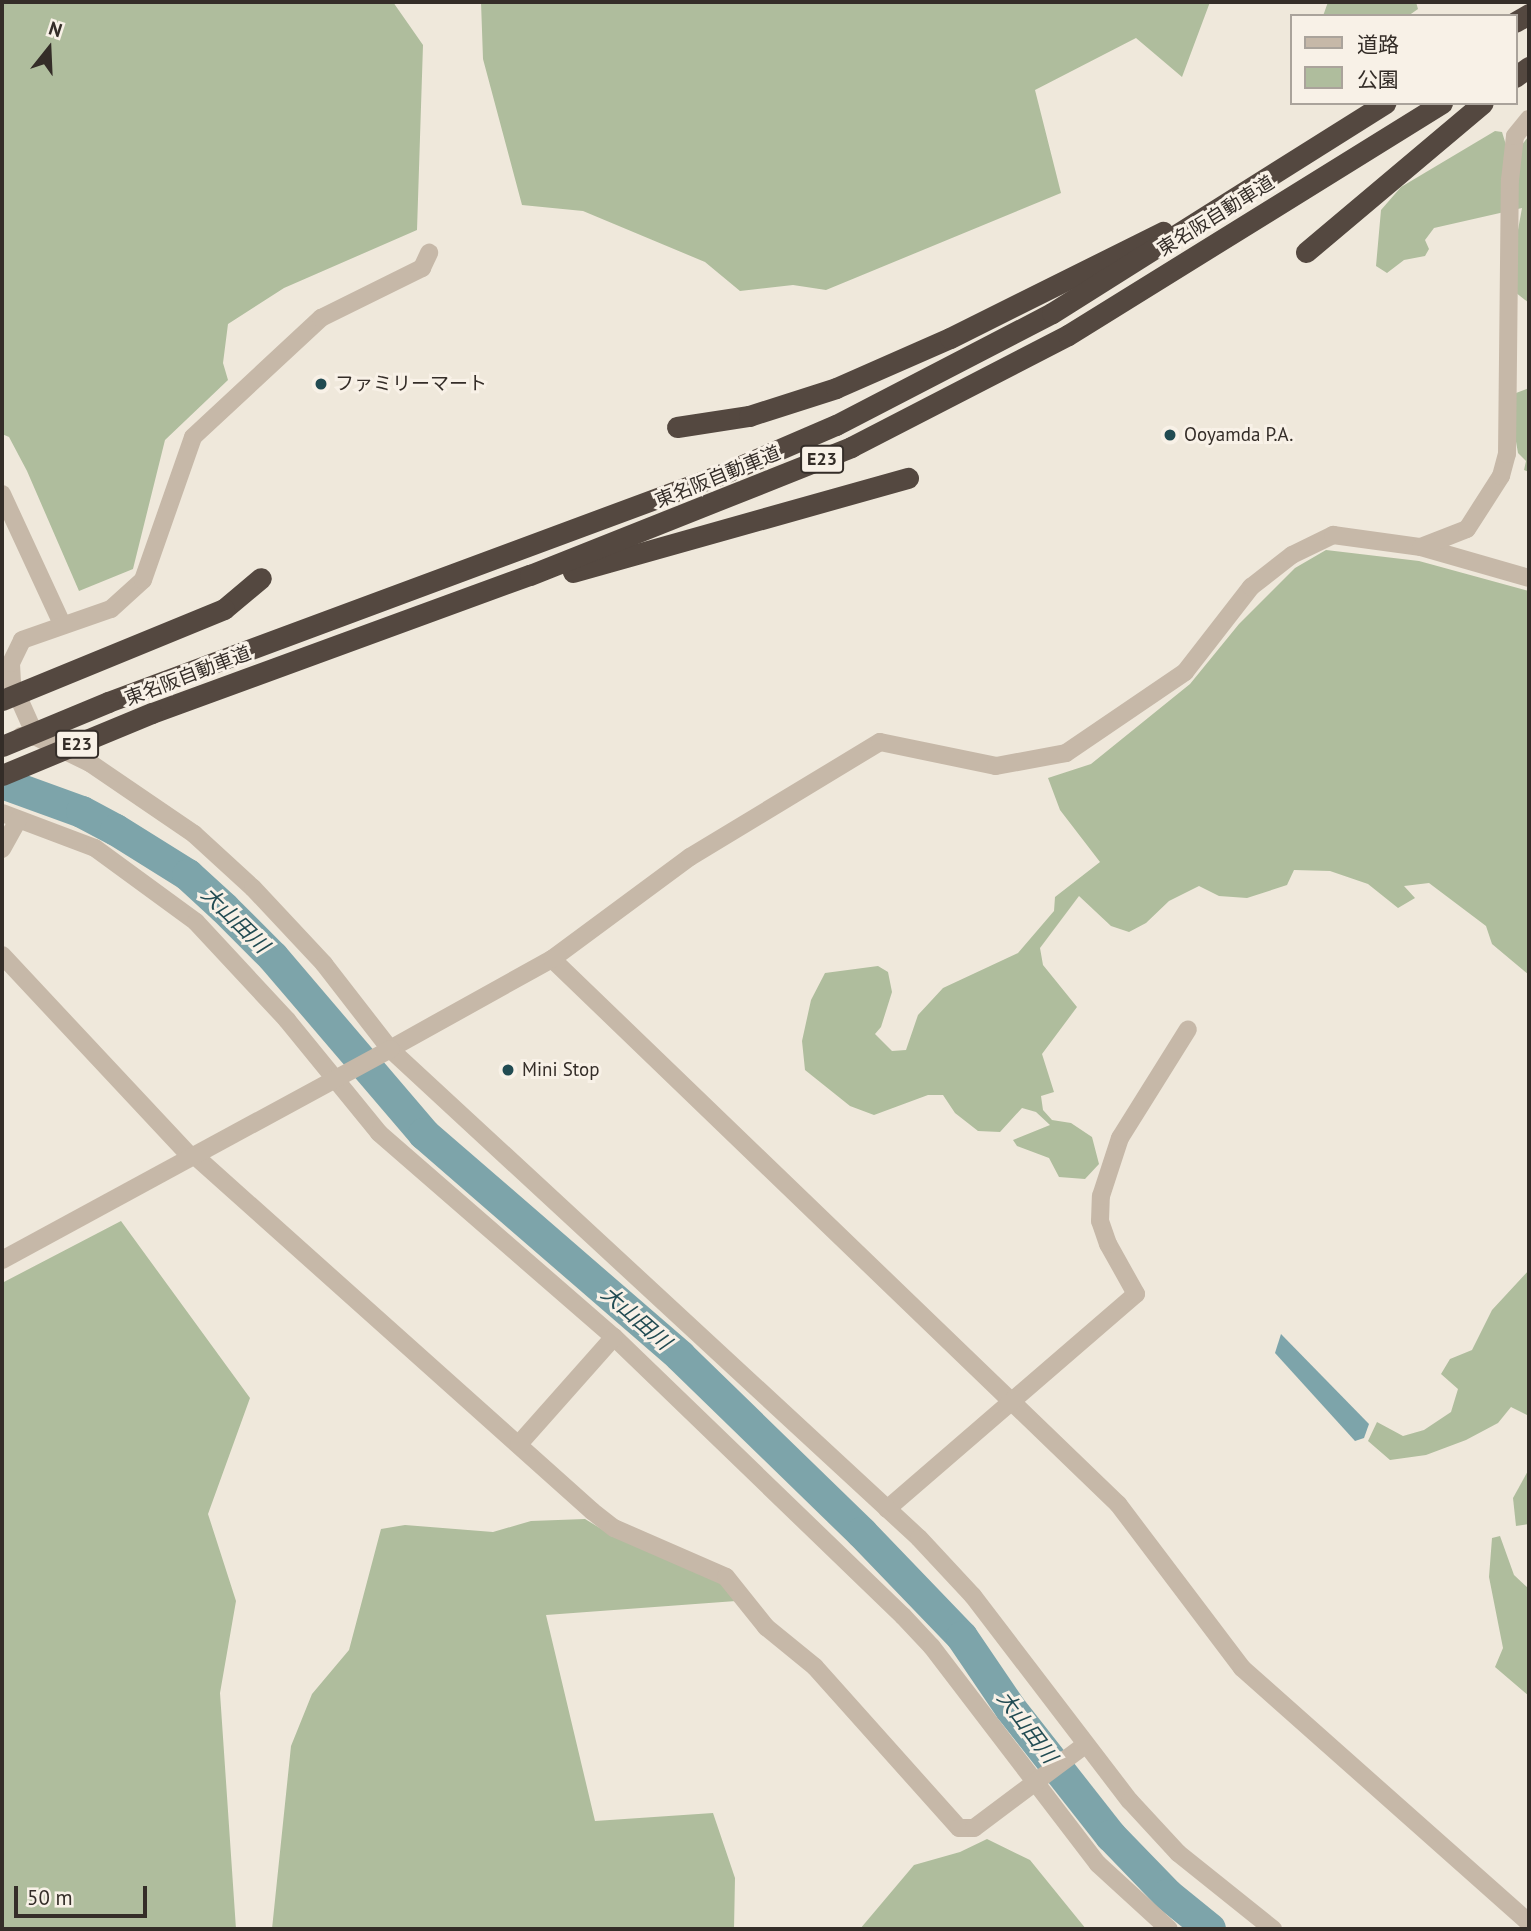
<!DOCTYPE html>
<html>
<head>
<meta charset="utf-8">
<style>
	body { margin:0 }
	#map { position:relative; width:1531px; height:1931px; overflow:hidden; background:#efe8db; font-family:"PT Sans","Noto Sans JP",sans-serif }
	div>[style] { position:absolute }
	.green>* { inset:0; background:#afbd9d }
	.water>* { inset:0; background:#7da4aa }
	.river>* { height:32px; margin:-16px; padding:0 16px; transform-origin:16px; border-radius:16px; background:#7da4aa }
	.minor>* { height:18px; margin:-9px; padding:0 9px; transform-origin:9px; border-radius:9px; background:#c6b8a8 }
	.tertiary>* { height:18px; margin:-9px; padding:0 9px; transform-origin:9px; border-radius:9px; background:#c6b8a8 }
	.motorway>* { height:21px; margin:-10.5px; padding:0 10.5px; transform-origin:10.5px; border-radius:10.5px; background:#544840 }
	.motorway-bridge>* { height:21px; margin:-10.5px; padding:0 10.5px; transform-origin:10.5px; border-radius:10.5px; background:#544840 }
	.dots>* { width:19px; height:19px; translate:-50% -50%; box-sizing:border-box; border:4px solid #f8f1e7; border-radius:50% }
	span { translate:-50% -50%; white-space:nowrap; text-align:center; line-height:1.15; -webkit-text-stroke:6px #f8f1e7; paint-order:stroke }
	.shield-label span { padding:2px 5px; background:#f8f1e7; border:2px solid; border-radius:5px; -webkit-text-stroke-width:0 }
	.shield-label { font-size:18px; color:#342d28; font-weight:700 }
	.street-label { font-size:19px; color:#342d28 }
	.poi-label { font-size:19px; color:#342d28 }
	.left { translate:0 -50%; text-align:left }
	.water-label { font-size:21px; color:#214b52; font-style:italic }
	.frame { position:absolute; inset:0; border:4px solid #342d28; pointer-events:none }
	.legend { position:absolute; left:1290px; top:14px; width:228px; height:91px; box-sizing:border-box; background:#f8f1e7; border:2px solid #aaa39b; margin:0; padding:9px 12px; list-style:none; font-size:21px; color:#342d28 }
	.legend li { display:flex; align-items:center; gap:14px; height:35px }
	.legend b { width:35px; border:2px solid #aaa39b }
	.north { position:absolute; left:14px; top:14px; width:70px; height:70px; -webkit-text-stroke:5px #f8f1e7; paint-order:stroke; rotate:18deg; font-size:19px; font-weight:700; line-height:28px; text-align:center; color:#342d28 }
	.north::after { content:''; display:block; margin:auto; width:24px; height:32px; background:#342d28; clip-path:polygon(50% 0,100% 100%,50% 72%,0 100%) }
	.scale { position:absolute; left:14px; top:1886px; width:133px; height:32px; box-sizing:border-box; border:4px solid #342d28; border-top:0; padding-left:9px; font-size:21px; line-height:24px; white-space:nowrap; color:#342d28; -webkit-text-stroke:5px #f8f1e7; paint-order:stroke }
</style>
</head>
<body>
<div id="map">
	<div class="green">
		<i style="clip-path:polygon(2px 2px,393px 2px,423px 45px,417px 230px,284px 288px,228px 324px,223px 363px,228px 380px,165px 440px,133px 569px,79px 591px,27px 471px,9px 437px,2px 434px)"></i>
		<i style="clip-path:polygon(481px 2px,1210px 2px,1182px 77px,1136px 38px,1035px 90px,1061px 193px,826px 290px,793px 285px,740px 291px,705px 262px,583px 211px,522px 205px,483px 59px)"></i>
		<i style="clip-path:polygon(1328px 2px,1416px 2px,1418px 9px,1408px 16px,1323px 16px)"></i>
		<i style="clip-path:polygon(1495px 131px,1502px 132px,1506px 145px,1520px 147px,1529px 136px,1529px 303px,1515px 292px,1510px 274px,1522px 208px,1434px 228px,1425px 240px,1429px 249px,1425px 256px,1404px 260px,1387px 273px,1376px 266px,1381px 210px,1401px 187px)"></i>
		<i style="clip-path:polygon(1529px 388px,1529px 472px,1524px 470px,1526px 461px,1518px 453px,1508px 396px)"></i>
		<i style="clip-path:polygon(1326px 550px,1419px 561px,1529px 591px,1529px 975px,1492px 944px,1486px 926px,1429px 883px,1404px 886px,1415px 898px,1398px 908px,1368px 884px,1330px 871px,1294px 870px,1287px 885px,1247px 898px,1219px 896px,1199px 886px,1169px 901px,1146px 923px,1129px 932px,1111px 926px,1079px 896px,1040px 948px,1043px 965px,1077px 1007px,1042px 1054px,1054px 1092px,1041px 1096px,1043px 1110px,1052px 1120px,1071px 1123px,1092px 1137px,1099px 1164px,1085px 1179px,1059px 1177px,1049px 1158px,1017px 1146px,1013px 1140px,1050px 1125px,1036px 1112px,1022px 1108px,1000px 1132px,978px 1131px,955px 1113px,943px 1095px,928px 1095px,874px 1115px,850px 1106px,805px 1070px,802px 1041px,811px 1000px,825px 973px,878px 966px,888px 972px,892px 992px,881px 1027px,875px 1034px,892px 1051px,906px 1050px,918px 1015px,943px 988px,1018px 953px,1054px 911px,1055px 897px,1100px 862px,1060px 810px,1048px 778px,1091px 764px,1190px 684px,1239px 624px,1295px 568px)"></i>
		<i style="clip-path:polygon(121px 1221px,250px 1398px,208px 1514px,236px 1601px,220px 1693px,236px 1929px,2px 1929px,2px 1283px)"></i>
		<i style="clip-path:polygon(1529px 1270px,1529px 1416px,1511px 1407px,1498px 1423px,1466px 1440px,1426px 1455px,1390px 1460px,1368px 1441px,1377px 1422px,1403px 1436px,1424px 1430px,1451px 1412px,1458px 1389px,1441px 1374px,1450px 1359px,1472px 1350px,1492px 1310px)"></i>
		<i style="clip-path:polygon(1529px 1469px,1529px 1524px,1516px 1526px,1513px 1498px)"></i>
		<i style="clip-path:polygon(585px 1519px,608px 1533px,722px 1582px,736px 1601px,546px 1615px,595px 1821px,713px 1813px,735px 1878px,734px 1929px,272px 1929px,291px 1746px,312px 1694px,349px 1650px,381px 1529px,405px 1525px,493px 1532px,531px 1521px)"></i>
		<i style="clip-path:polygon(1500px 1536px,1514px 1575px,1529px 1589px,1529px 1696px,1495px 1667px,1503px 1648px,1489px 1577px,1492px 1538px)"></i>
		<i style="clip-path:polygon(987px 1839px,1030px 1860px,1086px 1929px,860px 1929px,914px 1865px,960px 1852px)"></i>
	</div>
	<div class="water">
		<i style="clip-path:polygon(1281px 1334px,1369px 1424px,1364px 1438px,1355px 1441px,1275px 1353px)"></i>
	</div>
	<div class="river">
		<i style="left:2px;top:783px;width:85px;rotate:19.9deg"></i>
		<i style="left:82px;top:812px;width:38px;rotate:28deg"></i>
		<i style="left:116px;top:830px;width:85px;rotate:32deg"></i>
		<i style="left:188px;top:875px;width:49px;rotate:42.5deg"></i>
		<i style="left:224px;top:908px;width:69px;rotate:45deg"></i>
		<i style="left:273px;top:957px;width:233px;rotate:49.5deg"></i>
		<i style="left:424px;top:1134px;width:339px;rotate:40.9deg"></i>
		<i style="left:680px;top:1356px;width:254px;rotate:44.2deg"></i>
		<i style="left:862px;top:1533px;width:144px;rotate:46.1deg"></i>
		<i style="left:962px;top:1637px;width:87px;rotate:55.8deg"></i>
		<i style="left:1011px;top:1709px;width:162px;rotate:51.8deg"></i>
		<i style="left:1111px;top:1836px;width:82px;rotate:46deg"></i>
		<i style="left:1168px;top:1895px;width:54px;rotate:39deg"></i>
	</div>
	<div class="minor">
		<i style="left:2px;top:494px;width:143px;rotate:65.2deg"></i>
		<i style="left:1421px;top:547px;width:112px;rotate:16deg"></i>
		<i style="left:36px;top:737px;width:59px;rotate:-114deg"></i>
		<i style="left:12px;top:683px;width:20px;rotate:-93deg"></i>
		<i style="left:11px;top:663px;width:25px;rotate:-64deg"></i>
		<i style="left:22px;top:640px;width:94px;rotate:-19.2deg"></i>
		<i style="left:111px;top:609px;width:43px;rotate:-42.2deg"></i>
		<i style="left:143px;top:580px;width:151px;rotate:-70.7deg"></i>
		<i style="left:193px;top:437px;width:175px;rotate:-42.9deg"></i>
		<i style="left:321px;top:318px;width:113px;rotate:-26.3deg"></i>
		<i style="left:422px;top:268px;width:17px;rotate:-65deg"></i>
		<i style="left:2px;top:813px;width:99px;rotate:20.6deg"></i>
		<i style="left:95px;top:848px;width:125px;rotate:36.2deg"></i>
		<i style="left:196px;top:922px;width:134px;rotate:47.1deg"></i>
		<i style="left:287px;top:1020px;width:146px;rotate:50.8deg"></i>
		<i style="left:379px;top:1133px;width:311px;rotate:41deg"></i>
		<i style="left:614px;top:1337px;width:402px;rotate:44deg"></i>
		<i style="left:903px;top:1616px;width:42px;rotate:46.9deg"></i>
		<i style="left:932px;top:1647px;width:273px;rotate:52.6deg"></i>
		<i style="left:1098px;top:1864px;width:96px;rotate:42.5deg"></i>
		<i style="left:2px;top:849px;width:33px;rotate:-61deg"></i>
		<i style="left:2px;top:955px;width:277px;rotate:46.9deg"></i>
		<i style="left:552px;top:959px;width:786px;rotate:43.92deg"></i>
		<i style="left:1118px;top:1504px;width:206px;rotate:52.9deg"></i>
		<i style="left:1242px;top:1668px;width:384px;rotate:41.6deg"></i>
		<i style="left:390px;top:1049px;width:185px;rotate:-29.1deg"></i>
		<i style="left:552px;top:959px;width:172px;rotate:-36.5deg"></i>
		<i style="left:690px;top:857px;width:222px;rotate:-31.2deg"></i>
		<i style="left:880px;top:742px;width:118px;rotate:11.7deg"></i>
		<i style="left:996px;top:766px;width:71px;rotate:-10.5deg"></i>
		<i style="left:1066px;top:753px;width:144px;rotate:-34.2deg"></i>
		<i style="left:1185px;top:672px;width:108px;rotate:-52.2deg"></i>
		<i style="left:1251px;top:587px;width:52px;rotate:-38deg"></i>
		<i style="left:1292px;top:555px;width:46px;rotate:-26deg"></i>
		<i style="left:1333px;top:535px;width:89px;rotate:7.8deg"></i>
		<i style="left:1421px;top:547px;width:49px;rotate:-21.4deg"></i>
		<i style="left:1467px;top:529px;width:63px;rotate:-57.3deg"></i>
		<i style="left:1501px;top:476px;width:23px;rotate:-75deg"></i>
		<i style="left:1507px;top:454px;width:274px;rotate:-89.4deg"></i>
		<i style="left:1510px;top:180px;width:44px;rotate:-83.5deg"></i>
		<i style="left:1515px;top:136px;width:22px;rotate:-51deg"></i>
		<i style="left:194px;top:1155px;width:534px;rotate:41.81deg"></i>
		<i style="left:592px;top:1511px;width:28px;rotate:38deg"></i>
		<i style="left:614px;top:1528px;width:122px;rotate:23.6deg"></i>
		<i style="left:726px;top:1577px;width:64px;rotate:51.3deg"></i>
		<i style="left:766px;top:1627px;width:63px;rotate:39.2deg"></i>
		<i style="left:815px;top:1667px;width:216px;rotate:48.2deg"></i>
		<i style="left:959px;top:1828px;width:15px"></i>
		<i style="left:974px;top:1828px;width:139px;rotate:-36.8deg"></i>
		<i style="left:519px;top:1444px;width:143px;rotate:-48.4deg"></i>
		<i style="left:887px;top:1509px;width:329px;rotate:-40.8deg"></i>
		<i style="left:1136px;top:1294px;width:57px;rotate:-119.2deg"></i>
		<i style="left:1108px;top:1244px;width:24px;rotate:-109deg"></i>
		<i style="left:1100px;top:1221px;width:25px;rotate:-88deg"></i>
		<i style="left:1101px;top:1196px;width:61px;rotate:-71.9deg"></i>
		<i style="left:1120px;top:1138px;width:128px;rotate:-58deg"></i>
	</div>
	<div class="tertiary">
		<i style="left:21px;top:736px;width:15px;rotate:4deg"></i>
		<i style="left:36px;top:737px;width:60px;rotate:25.7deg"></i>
		<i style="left:90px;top:763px;width:126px;rotate:34.3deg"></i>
		<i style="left:194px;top:834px;width:80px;rotate:42.5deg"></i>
		<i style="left:253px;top:888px;width:104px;rotate:46.9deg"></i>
		<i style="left:324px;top:964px;width:108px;rotate:52.2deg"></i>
		<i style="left:390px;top:1049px;width:720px;rotate:42.75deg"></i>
		<i style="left:919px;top:1538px;width:79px;rotate:47deg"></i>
		<i style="left:973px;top:1596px;width:258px;rotate:52.6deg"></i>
		<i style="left:1130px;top:1801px;width:71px;rotate:47.3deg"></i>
		<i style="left:1178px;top:1853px;width:122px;rotate:38.7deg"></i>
		<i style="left:2px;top:1260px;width:442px;rotate:-28.5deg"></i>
	</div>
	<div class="motorway">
		<i style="left:1515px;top:22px;width:16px;rotate:-30deg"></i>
		<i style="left:1515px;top:77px;width:17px;rotate:-36deg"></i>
		<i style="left:1306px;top:252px;width:231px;rotate:-40.1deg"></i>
		<i style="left:677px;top:427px;width:73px;rotate:-8.7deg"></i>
		<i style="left:749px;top:416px;width:91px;rotate:-17.8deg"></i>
		<i style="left:836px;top:388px;width:124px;rotate:-23.7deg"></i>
		<i style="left:950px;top:338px;width:238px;rotate:-26.5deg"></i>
		<i style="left:573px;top:572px;width:348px;rotate:-15.7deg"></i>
		<i style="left:224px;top:609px;width:48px;rotate:-40deg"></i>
		<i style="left:108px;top:702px;width:655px;rotate:-20.37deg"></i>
		<i style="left:722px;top:474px;width:124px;rotate:-23.3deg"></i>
		<i style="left:836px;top:425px;width:243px;rotate:-27.4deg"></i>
		<i style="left:1052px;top:313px;width:394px;rotate:-32.2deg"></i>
		<i style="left:152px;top:713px;width:402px;rotate:-20.1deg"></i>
		<i style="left:530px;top:575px;width:346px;rotate:-21.7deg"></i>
		<i style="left:851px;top:447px;width:244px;rotate:-27.3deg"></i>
		<i style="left:1068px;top:335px;width:440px;rotate:-31.8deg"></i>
	</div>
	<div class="motorway-bridge">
		<i style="left:2px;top:700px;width:240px;rotate:-22.3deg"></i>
		<i style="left:2px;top:746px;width:115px;rotate:-22.5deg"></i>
		<i style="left:2px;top:775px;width:162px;rotate:-22.5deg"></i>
	</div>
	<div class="dots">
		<i style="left:321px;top:384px;background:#214b52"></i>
		<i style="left:1170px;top:435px;background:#214b52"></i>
		<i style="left:508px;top:1070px;background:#214b52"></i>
	</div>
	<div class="shield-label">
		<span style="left:822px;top:459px">E23</span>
		<span style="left:77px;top:744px">E23</span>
	</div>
	<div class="street-label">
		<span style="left:1216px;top:216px;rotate:-32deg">東名阪自動車道</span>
		<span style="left:718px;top:477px;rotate:-22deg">東名阪自動車道</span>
		<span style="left:188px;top:676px;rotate:-21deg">東名阪自動車道</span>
	</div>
	<div class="poi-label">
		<span class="left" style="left:335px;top:384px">ファミリーマート</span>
		<span class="left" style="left:1184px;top:435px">Ooyamda P.A.</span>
		<span class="left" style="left:522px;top:1070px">Mini Stop</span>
	</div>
	<div class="water-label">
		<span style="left:235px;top:920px;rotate:44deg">大山田川</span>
		<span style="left:636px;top:1318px;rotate:41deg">大山田川</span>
		<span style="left:1027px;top:1727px;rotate:53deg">大山田川</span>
	</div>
	<div class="frame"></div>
	<ul class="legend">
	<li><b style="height:9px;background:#c6b8a8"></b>道路</li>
	<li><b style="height:19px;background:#afbd9d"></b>公園</li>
	</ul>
	<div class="north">N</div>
	<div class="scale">50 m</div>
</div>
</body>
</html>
